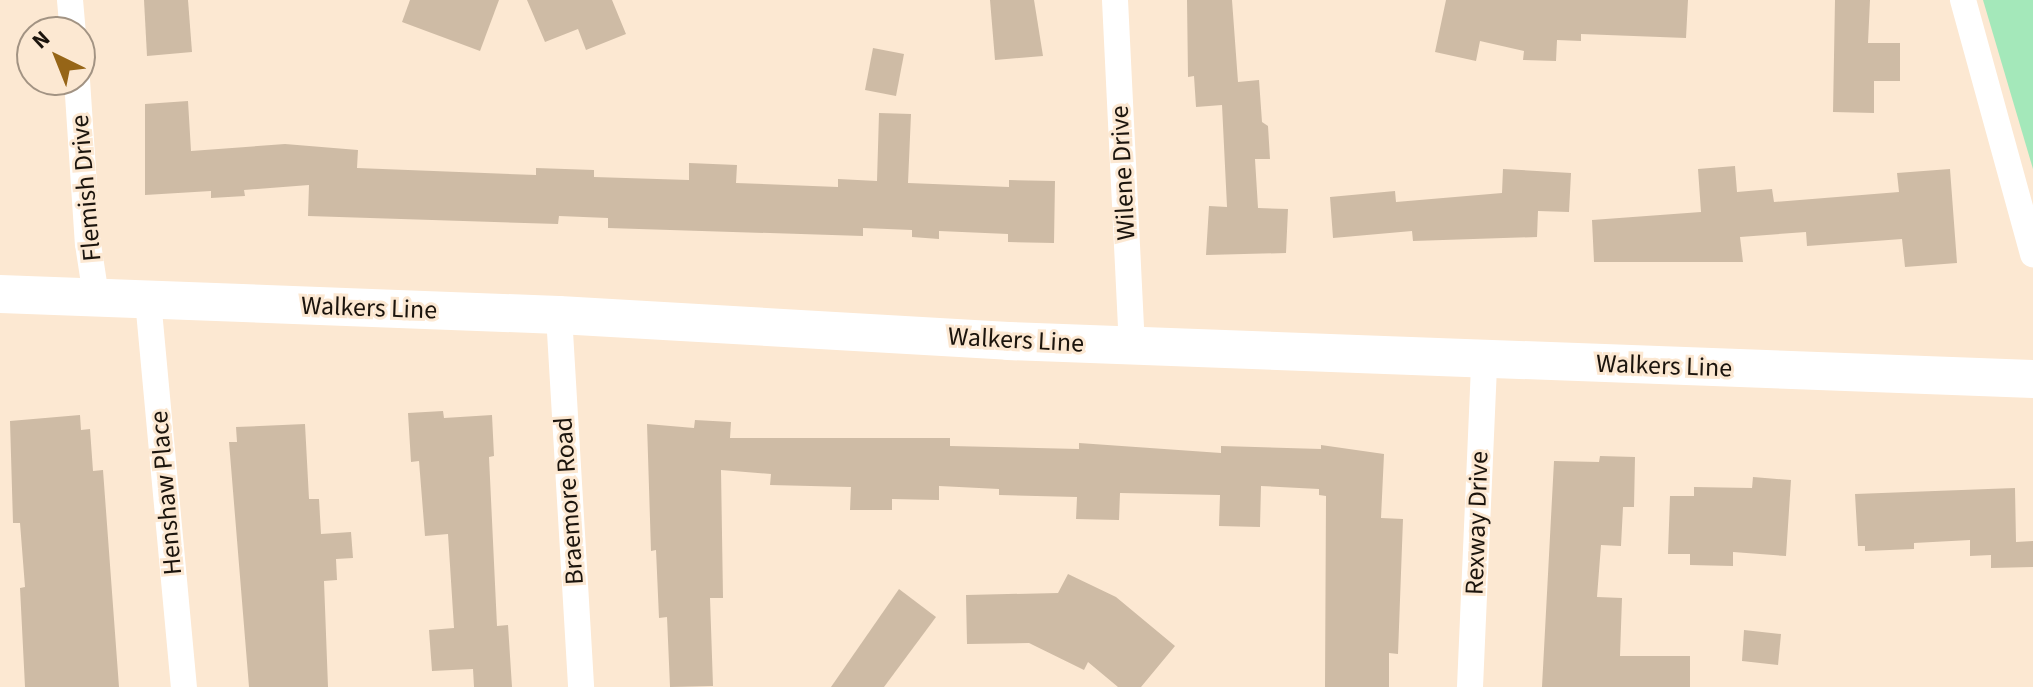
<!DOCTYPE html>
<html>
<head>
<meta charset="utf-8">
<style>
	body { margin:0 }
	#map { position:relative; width:2033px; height:687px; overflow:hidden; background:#fce8d2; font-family:"Source Sans 3",sans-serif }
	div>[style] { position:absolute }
	.green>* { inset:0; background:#a4e8ba }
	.building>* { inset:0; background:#cebba5 }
	.minor>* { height:26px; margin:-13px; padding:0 13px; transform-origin:13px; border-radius:13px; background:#fff }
	.secondary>* { height:38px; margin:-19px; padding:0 19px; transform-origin:19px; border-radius:19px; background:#fff }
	span { translate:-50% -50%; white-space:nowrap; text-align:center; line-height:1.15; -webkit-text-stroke:6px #fce8d2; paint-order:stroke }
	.street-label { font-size:26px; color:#1b140d }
	.north { position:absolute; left:16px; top:16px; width:80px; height:80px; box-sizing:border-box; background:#fce8d2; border:2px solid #a29383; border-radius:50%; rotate:317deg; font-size:22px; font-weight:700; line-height:32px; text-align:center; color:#1b140d }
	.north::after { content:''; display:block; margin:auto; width:28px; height:36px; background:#966517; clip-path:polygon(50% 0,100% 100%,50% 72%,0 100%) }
</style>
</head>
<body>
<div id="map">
	<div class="green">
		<i style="clip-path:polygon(1983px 0,2033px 0,2033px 169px)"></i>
	</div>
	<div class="building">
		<i style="clip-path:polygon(144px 0,188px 0,192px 52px,147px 56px)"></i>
		<i style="clip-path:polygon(410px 0,499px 0,480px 51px,402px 22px)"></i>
		<i style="clip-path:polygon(527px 0,612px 0,626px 34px,586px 50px,578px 29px,545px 42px)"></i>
		<i style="clip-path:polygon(990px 0,1034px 0,1043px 56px,995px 60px)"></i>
		<i style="clip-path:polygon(1187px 0,1232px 0,1238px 82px,1259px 80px,1262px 122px,1268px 126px,1270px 159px,1255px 159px,1258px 208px,1288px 209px,1286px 253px,1206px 255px,1209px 206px,1227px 207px,1222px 105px,1196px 107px,1194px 76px,1188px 77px)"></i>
		<i style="clip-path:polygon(1446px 0,1688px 0,1686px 38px,1581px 34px,1581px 41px,1557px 40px,1556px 61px,1523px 60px,1524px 51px,1480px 41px,1476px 61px,1435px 52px)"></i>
		<i style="clip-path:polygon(1835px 0,1870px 0,1868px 43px,1900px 43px,1900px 81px,1874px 81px,1874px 113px,1833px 112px)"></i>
		<i style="clip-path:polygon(873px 48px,904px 54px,896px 96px,865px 90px)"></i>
		<i style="clip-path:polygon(188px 101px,191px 151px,285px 144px,358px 150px,357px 168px,536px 175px,536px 168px,594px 170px,594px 177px,689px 180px,689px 163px,737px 165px,736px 183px,838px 187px,838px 179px,877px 181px,879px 113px,911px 114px,908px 183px,1009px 187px,1009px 180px,1055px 181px,1054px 243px,1008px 242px,1008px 234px,939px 231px,939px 239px,912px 237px,912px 230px,863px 228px,863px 236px,608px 228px,608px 218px,559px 216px,558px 224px,308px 216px,309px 185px,244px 190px,245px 196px,211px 198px,211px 191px,145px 195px,145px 104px)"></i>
		<i style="clip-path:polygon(1735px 166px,1737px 192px,1772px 189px,1774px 202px,1899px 192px,1897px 173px,1950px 169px,1957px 263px,1905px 267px,1902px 239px,1807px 246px,1806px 232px,1740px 237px,1743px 262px,1594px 262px,1592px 220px,1701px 212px,1698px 169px)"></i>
		<i style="clip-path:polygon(1503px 169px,1571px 173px,1569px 212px,1538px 211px,1537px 237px,1413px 241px,1412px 231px,1333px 238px,1330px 197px,1395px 191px,1396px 202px,1502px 193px)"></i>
		<i style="clip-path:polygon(443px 411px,444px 418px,492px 415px,494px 456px,489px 457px,497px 626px,508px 625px,512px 687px,474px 687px,473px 669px,432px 671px,429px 630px,454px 628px,448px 534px,425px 536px,419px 461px,411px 462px,408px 413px)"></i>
		<i style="clip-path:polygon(80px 415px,81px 430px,90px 429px,93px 471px,103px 470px,119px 687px,25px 687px,20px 588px,25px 587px,20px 523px,13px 523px,10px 421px)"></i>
		<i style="clip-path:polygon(695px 420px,731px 422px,730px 438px,950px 438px,950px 446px,1079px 449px,1079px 443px,1221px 453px,1221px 446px,1321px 449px,1321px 445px,1384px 454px,1381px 518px,1403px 519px,1398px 654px,1389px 653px,1389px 687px,1325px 687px,1326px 496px,1319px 495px,1319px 489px,1261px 486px,1260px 527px,1219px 526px,1220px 495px,1120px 493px,1119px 520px,1076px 519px,1077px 497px,999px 495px,999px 489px,939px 486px,939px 500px,892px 499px,892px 510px,850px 510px,851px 487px,770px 485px,771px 474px,721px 470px,723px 598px,710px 598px,713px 686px,670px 687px,667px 617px,659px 618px,656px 550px,651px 551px,647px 424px,694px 428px)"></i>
		<i style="clip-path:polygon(305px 424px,309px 499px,319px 499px,321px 534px,351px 532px,353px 558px,336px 559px,337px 580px,324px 581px,328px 687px,249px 687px,229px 442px,237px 442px,236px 427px)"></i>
		<i style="clip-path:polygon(1600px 456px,1635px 457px,1634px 507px,1623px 507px,1621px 546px,1601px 545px,1597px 597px,1622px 598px,1620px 656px,1690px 656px,1690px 687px,1542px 687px,1554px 461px,1599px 462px)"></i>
		<i style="clip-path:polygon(1753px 477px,1791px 480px,1786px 556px,1733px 552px,1733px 566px,1690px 565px,1690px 554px,1668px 554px,1670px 496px,1694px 496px,1694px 487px,1752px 488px)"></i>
		<i style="clip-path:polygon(2015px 488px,2016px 542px,2033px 541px,2033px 567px,1991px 568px,1991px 555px,1970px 556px,1970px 540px,1914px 543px,1914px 549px,1865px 551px,1865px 546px,1858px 546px,1855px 494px)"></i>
		<i style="clip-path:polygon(1068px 574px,1116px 597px,1175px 646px,1141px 687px,1118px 687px,1088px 662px,1084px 670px,1029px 643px,967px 644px,966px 595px,1058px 593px)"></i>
		<i style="clip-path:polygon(899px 589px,936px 617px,884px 687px,831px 687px)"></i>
		<i style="clip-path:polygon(1744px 630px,1781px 634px,1778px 665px,1742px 661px)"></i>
	</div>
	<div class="minor">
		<i style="left:70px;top:0;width:32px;rotate:85deg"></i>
		<i style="left:1115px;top:0;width:345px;rotate:87.2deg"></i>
		<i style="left:1963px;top:0;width:264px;rotate:74.6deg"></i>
		<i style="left:77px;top:80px;width:164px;rotate:86.2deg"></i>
		<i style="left:88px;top:244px;width:53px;rotate:81.3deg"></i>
		<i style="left:148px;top:300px;width:389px;rotate:84.7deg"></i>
		<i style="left:559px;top:315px;width:373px;rotate:86.6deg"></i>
		<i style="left:1470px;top:687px;width:327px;rotate:-87.5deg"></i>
	</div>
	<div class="secondary">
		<i style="left:0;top:294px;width:559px;rotate:2.15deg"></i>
		<i style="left:559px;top:315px;width:450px;rotate:3.3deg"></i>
		<i style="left:1008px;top:341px;width:1026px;rotate:2.12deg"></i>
	</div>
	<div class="street-label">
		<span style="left:1123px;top:173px;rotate:-93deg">Wilene Drive</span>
		<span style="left:86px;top:188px;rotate:-95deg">Flemish Drive</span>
		<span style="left:369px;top:308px;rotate:2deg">Walkers Line</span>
		<span style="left:1016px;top:340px;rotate:3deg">Walkers Line</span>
		<span style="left:1664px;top:366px;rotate:2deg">Walkers Line</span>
		<span style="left:166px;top:493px;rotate:-95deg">Henshaw Place</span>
		<span style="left:569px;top:501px;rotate:-94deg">Braemore Road</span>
		<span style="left:1477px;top:523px;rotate:-88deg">Rexway Drive</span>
	</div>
	<div class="north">N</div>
</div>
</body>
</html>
